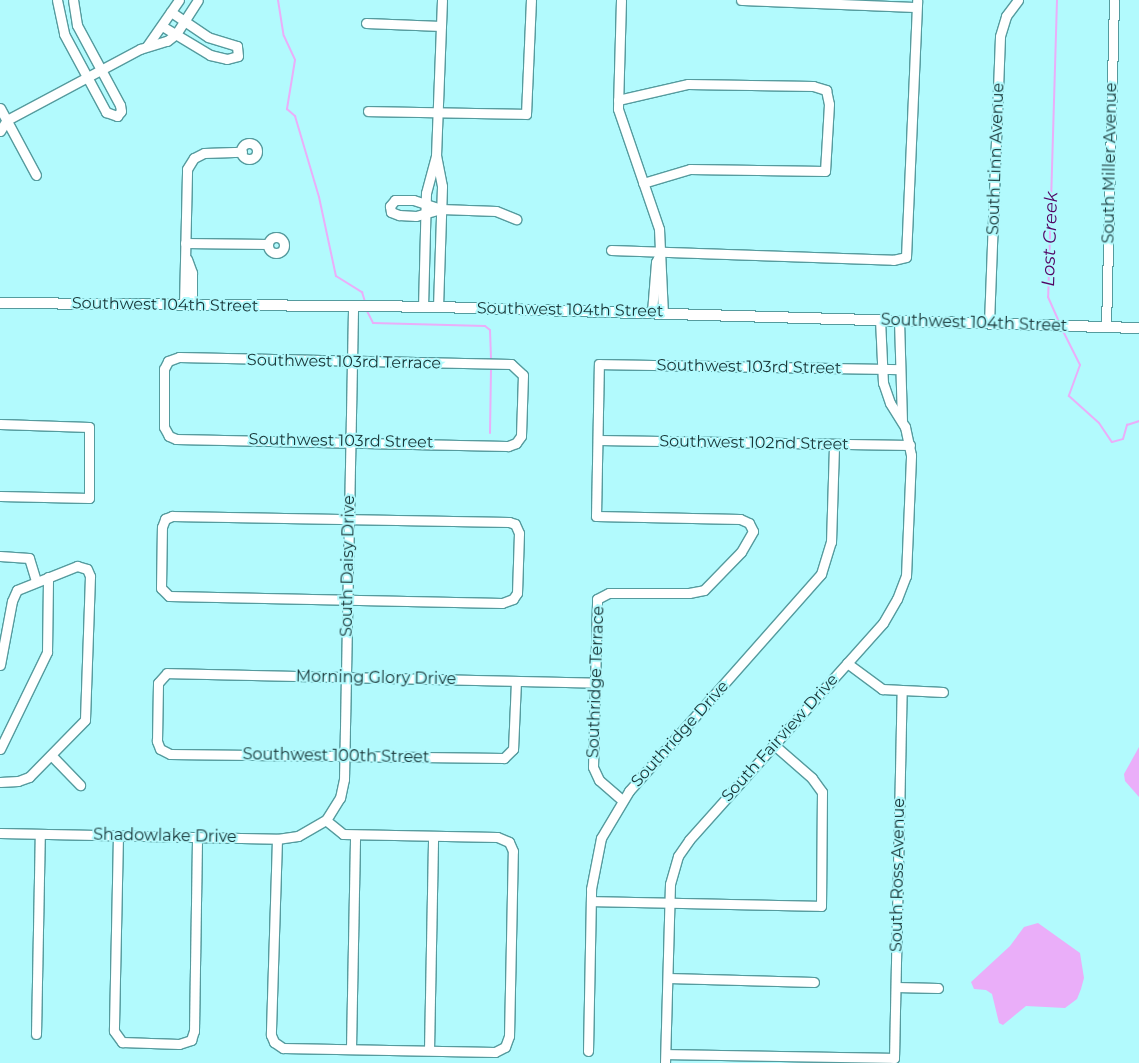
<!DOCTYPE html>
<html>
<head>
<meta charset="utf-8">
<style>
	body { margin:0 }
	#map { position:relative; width:1139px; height:1063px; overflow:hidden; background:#b2fafd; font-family:Montserrat,sans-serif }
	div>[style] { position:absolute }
	.water>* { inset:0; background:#eaaef9 }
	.stream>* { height:2px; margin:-1px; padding:0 1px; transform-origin:1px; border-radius:1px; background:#eaaef9 }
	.roads { filter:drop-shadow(1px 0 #559b9e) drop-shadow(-1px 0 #559b9e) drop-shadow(0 1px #559b9e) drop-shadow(0 -1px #559b9e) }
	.minor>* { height:9px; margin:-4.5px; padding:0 4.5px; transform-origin:4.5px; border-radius:4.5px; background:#fff }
	.minor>.ring { margin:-4.5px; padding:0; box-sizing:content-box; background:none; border:9px solid #fff; border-radius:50% }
	.major>* { height:10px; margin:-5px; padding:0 5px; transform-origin:5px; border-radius:5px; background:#fff }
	span { translate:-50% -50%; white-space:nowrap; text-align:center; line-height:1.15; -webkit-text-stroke:4px #b2fafd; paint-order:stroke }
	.street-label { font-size:16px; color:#173436 }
	.water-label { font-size:18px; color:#520563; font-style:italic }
</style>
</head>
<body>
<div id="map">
	<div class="water">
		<i style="clip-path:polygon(1139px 747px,1139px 797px,1125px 781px,1124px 774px)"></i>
		<i style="clip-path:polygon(1038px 923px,1080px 953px,1084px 978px,1081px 989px,1077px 999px,1065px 1008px,1026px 1006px,1003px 1025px,999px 1023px,992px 994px,986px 990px,974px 989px,971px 982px,1010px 946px,1024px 927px)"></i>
	</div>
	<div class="stream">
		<i style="left:278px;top:0;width:36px;rotate:81deg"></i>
		<i style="left:284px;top:36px;width:26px;rotate:65deg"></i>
		<i style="left:295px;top:60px;width:50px;rotate:99.3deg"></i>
		<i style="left:287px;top:109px;width:11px;rotate:41deg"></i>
		<i style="left:295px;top:116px;width:84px;rotate:73.5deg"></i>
		<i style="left:319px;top:197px;width:81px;rotate:77.9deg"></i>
		<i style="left:336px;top:276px;width:31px;rotate:32deg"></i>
		<i style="left:362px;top:292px;width:10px;rotate:73deg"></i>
		<i style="left:1057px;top:0;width:297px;rotate:91.7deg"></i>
		<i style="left:1048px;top:297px;width:27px;rotate:66deg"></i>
		<i style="left:367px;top:311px;width:13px;rotate:63deg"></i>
		<i style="left:373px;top:323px;width:112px;rotate:1.5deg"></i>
		<i style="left:485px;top:326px;width:6px;rotate:39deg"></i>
		<i style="left:490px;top:330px;width:31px;rotate:88deg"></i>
		<i style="left:1062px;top:329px;width:40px;rotate:63.4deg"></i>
		<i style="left:1080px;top:365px;width:33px;rotate:110deg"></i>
		<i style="left:1069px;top:396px;width:40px;rotate:42deg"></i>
		<i style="left:1099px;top:423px;width:23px;rotate:56deg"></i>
		<i style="left:1112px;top:442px;width:11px;rotate:-15deg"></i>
		<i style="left:1123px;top:439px;width:15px;rotate:-74deg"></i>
		<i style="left:1127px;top:425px;width:13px;rotate:-18deg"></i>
		<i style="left:490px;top:433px;width:67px;rotate:-89.1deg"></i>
	</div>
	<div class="roads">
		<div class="minor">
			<i style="left:57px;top:0;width:35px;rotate:78deg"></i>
			<i style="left:64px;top:34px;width:89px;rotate:61.7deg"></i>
			<i style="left:106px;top:112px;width:12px;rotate:20deg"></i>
			<i style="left:117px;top:116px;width:6px;rotate:-51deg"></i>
			<i style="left:121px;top:111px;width:6px;rotate:-99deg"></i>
			<i style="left:120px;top:105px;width:91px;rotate:-118.3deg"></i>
			<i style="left:77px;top:25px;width:25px;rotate:-99deg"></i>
			<i style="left:621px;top:0;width:109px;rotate:91.6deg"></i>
			<i style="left:618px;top:109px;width:127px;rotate:71.1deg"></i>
			<i style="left:659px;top:229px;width:84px;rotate:87.3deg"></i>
			<i style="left:741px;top:0;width:175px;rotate:2.3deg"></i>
			<i style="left:366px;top:23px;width:75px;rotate:2.3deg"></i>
			<i style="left:162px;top:26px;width:56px;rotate:31.1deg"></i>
			<i style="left:210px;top:55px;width:17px;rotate:13deg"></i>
			<i style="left:227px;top:59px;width:11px;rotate:-15deg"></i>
			<i style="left:238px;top:56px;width:10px;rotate:-96deg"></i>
			<i style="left:237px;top:46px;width:30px;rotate:-163deg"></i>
			<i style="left:208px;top:37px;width:45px;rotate:-146deg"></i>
			<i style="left:147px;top:46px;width:56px;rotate:-55.2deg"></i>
			<i style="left:618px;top:100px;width:72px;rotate:-12.9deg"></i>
			<i style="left:688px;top:84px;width:125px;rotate:0.9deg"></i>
			<i style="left:813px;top:86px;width:14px;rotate:17deg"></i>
			<i style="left:826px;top:90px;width:14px;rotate:78deg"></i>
			<i style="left:829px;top:104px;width:67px;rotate:93.4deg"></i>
			<i style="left:825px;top:171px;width:135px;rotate:-179.2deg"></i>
			<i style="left:690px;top:169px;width:49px;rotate:163.4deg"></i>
			<i style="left:0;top:108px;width:76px;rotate:61.8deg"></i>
			<i style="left:368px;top:111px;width:158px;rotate:1.1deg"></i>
			<i style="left:526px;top:114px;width:114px;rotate:-87.5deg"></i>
			<i style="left:0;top:131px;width:13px;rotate:-58deg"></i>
			<i style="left:7px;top:120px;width:151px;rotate:-28.1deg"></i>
			<i style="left:140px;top:49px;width:28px;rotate:-17deg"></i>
			<i style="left:167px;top:41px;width:11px;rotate:-38deg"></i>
			<i style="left:176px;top:34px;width:40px;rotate:-57.1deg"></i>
			<i class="ring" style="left:241px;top:143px;width:7px;height:7px"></i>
			<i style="left:441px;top:209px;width:29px;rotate:-162deg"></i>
			<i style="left:413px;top:200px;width:18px;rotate:180deg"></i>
			<i style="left:395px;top:200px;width:8px;rotate:130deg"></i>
			<i style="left:390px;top:206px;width:6px;rotate:81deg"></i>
			<i style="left:391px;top:212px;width:9px;rotate:21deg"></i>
			<i style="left:399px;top:215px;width:17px;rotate:3deg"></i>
			<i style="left:416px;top:216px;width:26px;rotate:-16deg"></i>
			<i style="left:441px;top:209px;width:55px;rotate:2.1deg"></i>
			<i style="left:496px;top:211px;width:22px;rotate:22deg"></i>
			<i class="ring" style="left:268px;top:237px;width:7px;height:7px"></i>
			<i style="left:185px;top:243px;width:83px;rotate:0.7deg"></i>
			<i style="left:611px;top:250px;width:282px;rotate:2deg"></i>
			<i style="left:893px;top:260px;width:13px;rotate:-13deg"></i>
			<i style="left:906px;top:257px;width:257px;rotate:-87.5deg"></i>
			<i style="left:187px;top:259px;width:15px;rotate:70deg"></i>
			<i style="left:192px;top:273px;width:32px;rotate:90deg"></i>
			<i style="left:184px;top:305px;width:136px;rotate:-88.7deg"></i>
			<i style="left:187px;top:169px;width:13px;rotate:-58deg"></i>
			<i style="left:194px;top:158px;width:11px;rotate:-27deg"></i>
			<i style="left:204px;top:153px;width:38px;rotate:-2deg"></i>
			<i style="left:423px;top:307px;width:114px;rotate:-88.5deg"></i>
			<i style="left:426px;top:193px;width:38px;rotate:-75deg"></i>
			<i style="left:438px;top:307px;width:121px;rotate:-88.1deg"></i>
			<i style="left:442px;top:186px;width:31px;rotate:-101deg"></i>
			<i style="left:436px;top:156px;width:156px;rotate:-87.8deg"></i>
			<i style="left:652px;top:312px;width:50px;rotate:-85.4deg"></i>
			<i style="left:656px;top:262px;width:11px;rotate:-63deg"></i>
			<i style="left:899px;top:320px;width:100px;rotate:88.3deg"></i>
			<i style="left:989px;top:323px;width:287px;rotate:-87.8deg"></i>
			<i style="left:1000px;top:36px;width:21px;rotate:-73deg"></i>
			<i style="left:1006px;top:16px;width:20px;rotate:-53deg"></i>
			<i style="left:1106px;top:327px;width:327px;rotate:-88.6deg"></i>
			<i style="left:179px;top:357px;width:332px;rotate:1.2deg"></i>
			<i style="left:511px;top:364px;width:16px;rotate:43deg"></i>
			<i style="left:523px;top:375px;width:61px;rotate:91.9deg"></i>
			<i style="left:521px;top:436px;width:9px;rotate:126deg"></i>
			<i style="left:516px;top:443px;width:9px;rotate:159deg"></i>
			<i style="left:508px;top:446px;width:332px;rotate:-178.8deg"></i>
			<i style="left:176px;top:439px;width:8px;rotate:-157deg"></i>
			<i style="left:169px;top:436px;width:10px;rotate:-119deg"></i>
			<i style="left:164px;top:427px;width:58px;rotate:-90deg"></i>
			<i style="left:164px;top:369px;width:9px;rotate:-63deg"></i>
			<i style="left:168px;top:361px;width:12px;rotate:-20deg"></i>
			<i style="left:0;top:424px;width:89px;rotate:1.9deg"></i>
			<i style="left:89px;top:427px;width:71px;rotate:90deg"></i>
			<i style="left:89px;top:498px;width:89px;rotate:-178.7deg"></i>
			<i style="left:599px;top:440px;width:311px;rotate:0.9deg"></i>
			<i style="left:172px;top:516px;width:337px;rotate:1deg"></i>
			<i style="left:509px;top:522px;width:6px;rotate:18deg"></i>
			<i style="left:515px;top:524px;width:10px;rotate:66deg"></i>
			<i style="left:519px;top:533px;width:60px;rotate:91.9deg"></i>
			<i style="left:517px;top:593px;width:7px;rotate:124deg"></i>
			<i style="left:513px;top:599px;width:12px;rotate:160deg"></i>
			<i style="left:502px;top:603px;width:333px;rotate:-178.8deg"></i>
			<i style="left:169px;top:596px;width:11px;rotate:-135deg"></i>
			<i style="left:161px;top:588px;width:61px;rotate:-89.1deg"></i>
			<i style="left:162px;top:527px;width:9px;rotate:-69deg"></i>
			<i style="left:165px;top:519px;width:8px;rotate:-23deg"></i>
			<i style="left:0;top:556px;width:29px;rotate:4deg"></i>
			<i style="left:29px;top:558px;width:24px;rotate:73deg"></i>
			<i style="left:847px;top:663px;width:44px;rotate:36.6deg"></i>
			<i style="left:882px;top:689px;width:61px;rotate:2.8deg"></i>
			<i style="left:0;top:665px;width:65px;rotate:-79.4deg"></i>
			<i style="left:12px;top:601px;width:12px;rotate:-66deg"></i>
			<i style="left:17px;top:590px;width:65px;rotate:-21.8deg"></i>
			<i style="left:77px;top:566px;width:10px;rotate:17deg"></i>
			<i style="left:87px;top:569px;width:8px;rotate:67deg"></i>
			<i style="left:90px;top:576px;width:144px;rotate:92deg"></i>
			<i style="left:85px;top:720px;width:80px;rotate:134.5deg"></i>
			<i style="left:29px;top:777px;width:12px;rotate:160deg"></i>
			<i style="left:18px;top:781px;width:18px;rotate:177deg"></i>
			<i style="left:516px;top:681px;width:68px;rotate:92.5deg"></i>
			<i style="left:513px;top:749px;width:13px;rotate:135deg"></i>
			<i style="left:504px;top:758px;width:334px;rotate:-179.3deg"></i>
			<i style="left:170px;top:754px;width:11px;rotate:-153deg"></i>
			<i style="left:160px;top:749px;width:9px;rotate:-111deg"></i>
			<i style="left:157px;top:741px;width:58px;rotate:-89deg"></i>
			<i style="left:158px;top:683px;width:13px;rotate:-48deg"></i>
			<i style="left:167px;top:673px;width:427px;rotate:1.3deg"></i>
			<i style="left:0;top:749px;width:108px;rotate:-64.1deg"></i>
			<i style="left:47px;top:652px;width:75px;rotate:-89.2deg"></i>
			<i style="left:51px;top:755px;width:42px;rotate:46deg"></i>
			<i style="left:622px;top:800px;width:30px;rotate:-139deg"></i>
			<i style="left:599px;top:780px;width:14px;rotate:-115deg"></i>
			<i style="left:593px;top:767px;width:168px;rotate:-88.6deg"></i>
			<i style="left:597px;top:599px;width:13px;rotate:-27deg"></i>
			<i style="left:609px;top:593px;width:80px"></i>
			<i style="left:689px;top:593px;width:15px;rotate:-11deg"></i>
			<i style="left:704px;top:590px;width:53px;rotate:-45.8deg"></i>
			<i style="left:741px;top:552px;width:24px;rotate:-60deg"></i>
			<i style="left:753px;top:531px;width:9px;rotate:-117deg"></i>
			<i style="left:749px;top:523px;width:10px;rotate:-156deg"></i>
			<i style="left:740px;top:519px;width:144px;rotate:-178.8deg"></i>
			<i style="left:596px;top:516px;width:152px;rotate:-88.9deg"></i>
			<i style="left:599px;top:364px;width:300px;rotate:1deg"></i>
			<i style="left:0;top:833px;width:277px;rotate:1.2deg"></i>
			<i style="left:277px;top:839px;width:21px;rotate:-8deg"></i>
			<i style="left:298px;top:836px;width:32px;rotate:-30deg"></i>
			<i style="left:326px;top:820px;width:26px;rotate:-58deg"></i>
			<i style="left:340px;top:798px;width:19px;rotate:-78deg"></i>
			<i style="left:344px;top:779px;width:473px;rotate:-88.9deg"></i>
			<i style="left:118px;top:835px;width:196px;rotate:91.2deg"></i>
			<i style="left:114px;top:1031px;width:14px;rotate:54deg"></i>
			<i style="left:122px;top:1042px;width:57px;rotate:2deg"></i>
			<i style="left:179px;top:1044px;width:13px;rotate:-18deg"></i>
			<i style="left:191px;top:1040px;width:9px;rotate:-72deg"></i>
			<i style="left:194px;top:1031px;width:194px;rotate:-89.1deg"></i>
			<i style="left:277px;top:839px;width:196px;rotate:91.8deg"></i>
			<i style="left:271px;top:1035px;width:8px;rotate:67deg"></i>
			<i style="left:274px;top:1042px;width:11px;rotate:34deg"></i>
			<i style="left:283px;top:1048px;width:212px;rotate:1.1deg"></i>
			<i style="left:495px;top:1052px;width:11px;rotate:-27deg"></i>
			<i style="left:505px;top:1047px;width:12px;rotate:-70deg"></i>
			<i style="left:509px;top:1036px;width:185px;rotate:-88.8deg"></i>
			<i style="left:513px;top:851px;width:10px;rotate:-114deg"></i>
			<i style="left:509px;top:842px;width:13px;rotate:-157deg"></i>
			<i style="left:497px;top:837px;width:154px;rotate:-178.9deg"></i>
			<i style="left:343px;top:834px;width:22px;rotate:-141deg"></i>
			<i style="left:591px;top:901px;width:230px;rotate:1.2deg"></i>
			<i style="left:821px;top:906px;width:114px;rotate:-89.5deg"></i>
			<i style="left:822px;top:792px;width:17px;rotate:-126deg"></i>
			<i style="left:812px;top:778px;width:50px;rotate:-139deg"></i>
			<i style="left:668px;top:978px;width:146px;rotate:1.6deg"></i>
			<i style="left:896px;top:987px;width:42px;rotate:1.4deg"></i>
			<i style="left:36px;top:1034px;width:200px;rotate:-88.9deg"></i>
			<i style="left:351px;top:1048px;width:213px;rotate:-88.9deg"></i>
			<i style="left:429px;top:1050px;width:213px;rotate:-88.9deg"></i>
			<i style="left:588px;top:1051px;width:162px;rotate:-88.9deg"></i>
			<i style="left:591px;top:889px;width:52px;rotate:-78.9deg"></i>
			<i style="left:601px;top:838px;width:55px;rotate:-59.2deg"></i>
			<i style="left:629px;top:791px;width:290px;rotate:-48.5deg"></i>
			<i style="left:821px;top:574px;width:34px;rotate:-73deg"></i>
			<i style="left:831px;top:542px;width:98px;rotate:-88.2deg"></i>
			<i style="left:666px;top:1054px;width:228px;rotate:1deg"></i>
			<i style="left:894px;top:1058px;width:367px;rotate:-88.8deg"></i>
			<i style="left:665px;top:1063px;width:179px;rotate:-88.4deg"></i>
			<i style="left:670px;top:884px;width:29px;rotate:-74deg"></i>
			<i style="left:678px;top:856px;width:19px;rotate:-55deg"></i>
			<i style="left:689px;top:840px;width:291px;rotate:-48.2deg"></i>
			<i style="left:883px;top:623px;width:28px;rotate:-60deg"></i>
			<i style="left:897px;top:599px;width:25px;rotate:-69deg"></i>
			<i style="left:906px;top:576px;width:121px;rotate:-87.6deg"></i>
			<i style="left:911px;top:455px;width:29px;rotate:-102deg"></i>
			<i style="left:905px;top:427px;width:28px;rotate:-122deg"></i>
			<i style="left:890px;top:403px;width:21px;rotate:-109deg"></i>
			<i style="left:883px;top:383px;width:63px;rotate:-92.7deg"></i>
		</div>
		<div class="major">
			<i style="left:0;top:303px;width:438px;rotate:0.5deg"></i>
			<i style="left:438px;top:307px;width:701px;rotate:1.72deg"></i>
		</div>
	</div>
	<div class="street-label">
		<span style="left:996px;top:159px;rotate:-88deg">South Linn Avenue</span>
		<span style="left:1110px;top:163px;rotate:-89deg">South Miller Avenue</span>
		<span style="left:165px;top:305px;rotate:1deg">Southwest 104th Street</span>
		<span style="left:570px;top:310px;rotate:1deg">Southwest 104th Street</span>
		<span style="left:974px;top:323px;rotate:2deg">Southwest 104th Street</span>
		<span style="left:344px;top:362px;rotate:1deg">Southwest 103rd Terrace</span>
		<span style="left:749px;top:367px;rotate:1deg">Southwest 103rd Street</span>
		<span style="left:341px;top:441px;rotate:1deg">Southwest 103rd Street</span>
		<span style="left:754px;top:443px;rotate:1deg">Southwest 102nd Street</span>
		<span style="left:348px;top:566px;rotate:-89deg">South Daisy Drive</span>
		<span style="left:376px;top:678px;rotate:1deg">Morning Glory Drive</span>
		<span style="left:596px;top:682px;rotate:-88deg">Southridge Terrace</span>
		<span style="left:680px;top:734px;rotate:-48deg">Southridge Drive</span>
		<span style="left:780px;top:738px;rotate:-48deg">South Fairview Drive</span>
		<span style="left:336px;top:756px;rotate:1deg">Southwest 100th Street</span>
		<span style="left:165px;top:836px;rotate:1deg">Shadowlake Drive</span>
		<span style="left:898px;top:875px;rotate:-89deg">South Ross Avenue</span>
	</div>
	<div class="water-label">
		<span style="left:1050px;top:239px;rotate:-88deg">Lost Creek</span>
	</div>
</div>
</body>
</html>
